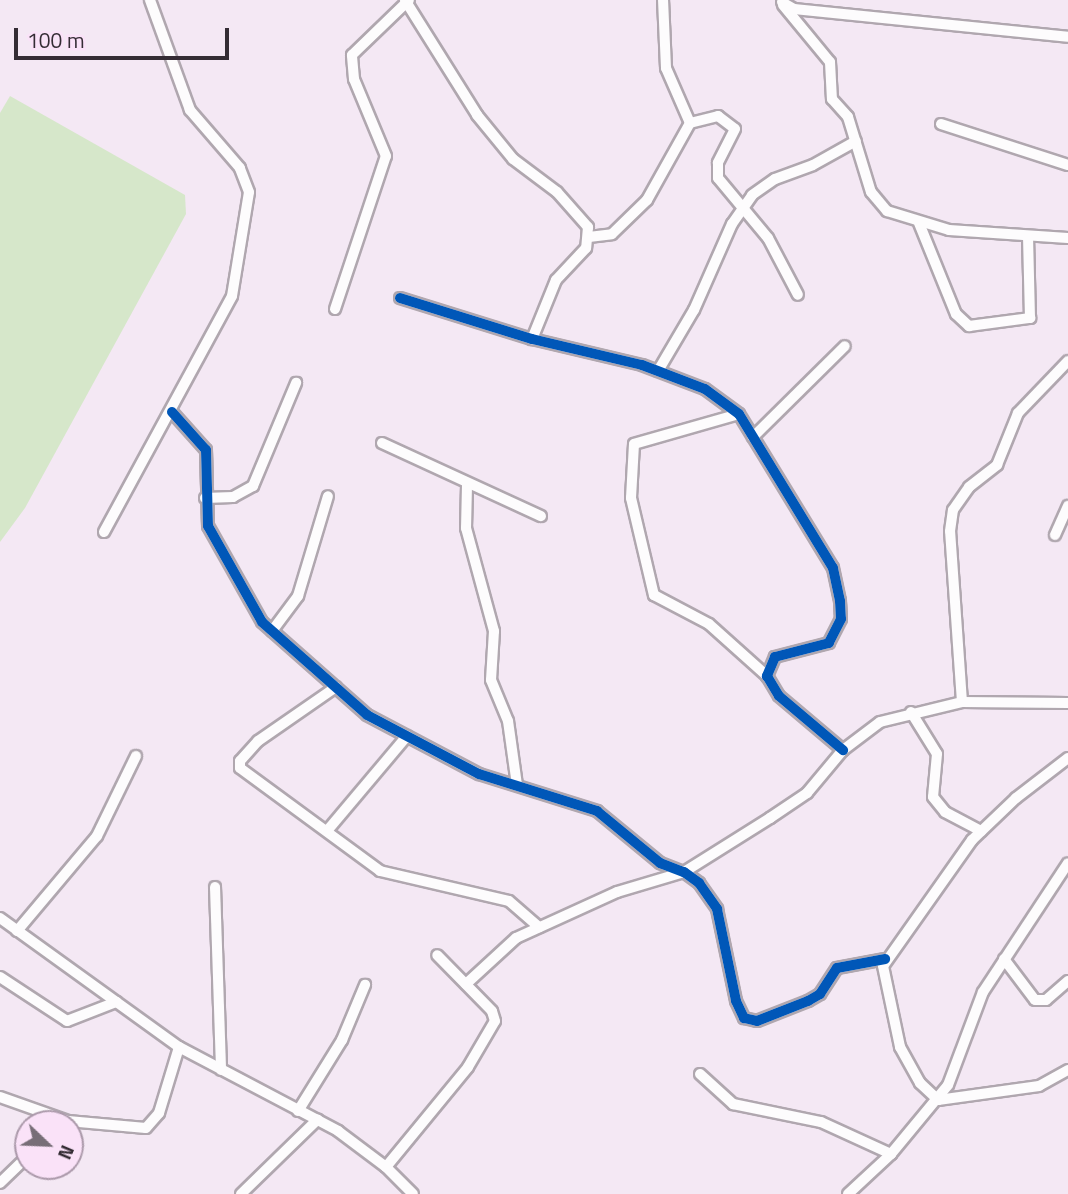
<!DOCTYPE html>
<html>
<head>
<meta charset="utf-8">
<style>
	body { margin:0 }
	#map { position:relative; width:1068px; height:1194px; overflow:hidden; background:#f4e8f4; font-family:"Titillium Web",sans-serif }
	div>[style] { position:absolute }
	.green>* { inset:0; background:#d6e7ca }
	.roads { filter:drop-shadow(2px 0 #b0a7af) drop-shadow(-2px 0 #b0a7af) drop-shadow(0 2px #b0a7af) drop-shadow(0 -2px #b0a7af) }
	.minor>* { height:10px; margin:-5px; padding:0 5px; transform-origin:5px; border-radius:5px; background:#fdfcfd }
	.cycleway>* { height:10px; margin:-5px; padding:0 5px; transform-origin:5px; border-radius:5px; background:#0057b8 }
	span { translate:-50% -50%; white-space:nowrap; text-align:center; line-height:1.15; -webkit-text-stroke:7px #fae2f8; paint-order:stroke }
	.north { position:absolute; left:14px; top:1110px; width:70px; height:70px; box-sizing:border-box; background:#fae2f8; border:2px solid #ab99aa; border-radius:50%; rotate:113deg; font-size:19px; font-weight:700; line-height:28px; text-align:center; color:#342c34 }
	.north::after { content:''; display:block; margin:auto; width:24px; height:32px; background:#776e77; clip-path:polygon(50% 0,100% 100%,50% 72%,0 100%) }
	.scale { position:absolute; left:14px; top:28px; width:215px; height:32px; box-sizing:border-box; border:4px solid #342c34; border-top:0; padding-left:9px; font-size:21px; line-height:24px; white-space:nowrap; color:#342c34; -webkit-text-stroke:5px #fae2f8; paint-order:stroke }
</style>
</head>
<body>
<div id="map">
	<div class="green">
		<i style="clip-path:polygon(10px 96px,185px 195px,186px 214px,25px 508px,0 542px,0 113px)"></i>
	</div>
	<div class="roads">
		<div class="minor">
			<i style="left:405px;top:0;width:136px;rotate:57.9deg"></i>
			<i style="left:477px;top:115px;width:57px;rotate:50.7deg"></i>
			<i style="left:513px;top:159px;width:55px;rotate:36.9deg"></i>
			<i style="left:557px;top:192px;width:47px;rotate:48.5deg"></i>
			<i style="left:588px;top:227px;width:21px;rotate:95deg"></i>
			<i style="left:586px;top:248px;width:44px;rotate:133.2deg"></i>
			<i style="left:556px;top:280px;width:64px;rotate:112.1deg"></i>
			<i style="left:782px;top:2px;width:14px;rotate:30deg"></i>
			<i style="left:794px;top:9px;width:275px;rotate:5.8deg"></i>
			<i style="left:783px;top:5px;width:74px;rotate:50.5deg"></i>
			<i style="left:830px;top:62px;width:37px;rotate:87deg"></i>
			<i style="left:832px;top:99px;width:24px;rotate:48deg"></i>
			<i style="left:848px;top:117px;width:78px;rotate:73deg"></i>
			<i style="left:871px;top:192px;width:25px;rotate:50deg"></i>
			<i style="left:887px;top:211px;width:65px;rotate:17deg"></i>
			<i style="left:949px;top:230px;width:119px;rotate:3.8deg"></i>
			<i style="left:690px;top:123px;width:29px;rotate:-14deg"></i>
			<i style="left:718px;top:116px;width:21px;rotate:37deg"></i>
			<i style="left:735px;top:129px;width:38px;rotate:117deg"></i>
			<i style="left:718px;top:163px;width:15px;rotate:90deg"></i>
			<i style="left:718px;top:178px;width:78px;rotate:50.2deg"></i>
			<i style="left:768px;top:238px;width:64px;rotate:62.2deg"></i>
			<i style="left:941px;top:124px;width:133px;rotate:17.9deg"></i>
			<i style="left:919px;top:223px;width:98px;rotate:67.9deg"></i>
			<i style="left:956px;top:314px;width:18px;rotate:43deg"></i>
			<i style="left:969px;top:326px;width:62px;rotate:-7.5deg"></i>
			<i style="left:1030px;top:318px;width:82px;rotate:-91.4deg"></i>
			<i style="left:589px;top:237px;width:23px;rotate:-7deg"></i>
			<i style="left:612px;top:234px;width:49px;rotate:-44.2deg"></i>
			<i style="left:647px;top:200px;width:88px;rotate:-60.8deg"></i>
			<i style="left:690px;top:123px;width:60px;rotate:-113.6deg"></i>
			<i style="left:666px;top:68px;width:68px;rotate:-92.5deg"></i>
			<i style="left:400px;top:298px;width:138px;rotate:17.3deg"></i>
			<i style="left:532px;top:339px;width:113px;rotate:13.3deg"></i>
			<i style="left:642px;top:365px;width:67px;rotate:20.9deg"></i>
			<i style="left:705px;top:389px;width:42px;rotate:36.3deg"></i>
			<i style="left:739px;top:414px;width:180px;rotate:58.6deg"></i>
			<i style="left:833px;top:568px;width:34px;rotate:78deg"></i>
			<i style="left:840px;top:601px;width:18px;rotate:87deg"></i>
			<i style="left:841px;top:619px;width:27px;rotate:117deg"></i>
			<i style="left:829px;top:643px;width:56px;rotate:165.5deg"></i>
			<i style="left:775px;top:657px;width:21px;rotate:113deg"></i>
			<i style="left:767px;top:676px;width:23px;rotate:59deg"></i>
			<i style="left:779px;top:696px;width:84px;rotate:40.2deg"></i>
			<i style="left:335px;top:309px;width:161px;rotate:-71.6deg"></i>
			<i style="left:386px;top:156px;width:83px;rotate:-112.6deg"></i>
			<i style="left:354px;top:79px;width:24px;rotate:-95deg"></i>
			<i style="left:352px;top:55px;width:79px;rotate:-44deg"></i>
			<i style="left:658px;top:371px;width:71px;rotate:-59.5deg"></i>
			<i style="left:694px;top:310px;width:94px;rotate:-66.2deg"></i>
			<i style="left:732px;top:224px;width:35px;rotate:-55deg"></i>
			<i style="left:752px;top:195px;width:28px;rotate:-35deg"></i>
			<i style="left:775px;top:179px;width:40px;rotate:-20.2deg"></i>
			<i style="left:813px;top:165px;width:49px;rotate:-29.2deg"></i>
			<i style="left:172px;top:412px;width:51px;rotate:48.2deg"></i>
			<i style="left:206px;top:450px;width:76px;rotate:88.5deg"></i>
			<i style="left:208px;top:526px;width:110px;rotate:60.6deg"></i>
			<i style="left:262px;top:622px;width:140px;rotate:41.5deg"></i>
			<i style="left:367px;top:715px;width:127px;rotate:27.8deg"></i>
			<i style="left:479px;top:774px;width:124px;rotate:17.4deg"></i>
			<i style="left:597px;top:811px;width:82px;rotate:39.5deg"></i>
			<i style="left:660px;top:863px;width:26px;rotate:21deg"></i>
			<i style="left:684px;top:872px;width:19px;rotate:36deg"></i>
			<i style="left:699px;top:883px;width:32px;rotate:55deg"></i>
			<i style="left:717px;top:909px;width:94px;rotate:78.3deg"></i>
			<i style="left:736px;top:1001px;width:19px;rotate:65deg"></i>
			<i style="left:744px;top:1018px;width:13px;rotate:13deg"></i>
			<i style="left:757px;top:1021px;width:55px;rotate:-21.4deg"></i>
			<i style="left:808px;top:1001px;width:14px;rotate:-30deg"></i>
			<i style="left:820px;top:994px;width:31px;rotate:-57deg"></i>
			<i style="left:837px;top:968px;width:49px;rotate:-10.6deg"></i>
			<i style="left:739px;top:414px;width:109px;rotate:164.1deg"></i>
			<i style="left:634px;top:444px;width:54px;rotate:93.2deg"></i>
			<i style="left:631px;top:498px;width:100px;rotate:76.7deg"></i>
			<i style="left:654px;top:595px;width:62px;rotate:27.8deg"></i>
			<i style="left:709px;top:624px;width:78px;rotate:41.9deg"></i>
			<i style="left:753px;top:437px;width:129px;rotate:-44.7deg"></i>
			<i style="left:382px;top:443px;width:175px;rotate:24.7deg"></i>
			<i style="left:467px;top:485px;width:43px;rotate:91.3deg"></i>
			<i style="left:466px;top:528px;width:107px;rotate:74.8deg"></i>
			<i style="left:494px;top:631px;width:49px;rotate:93.5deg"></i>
			<i style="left:491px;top:680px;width:44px;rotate:67.5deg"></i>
			<i style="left:508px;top:721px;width:65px;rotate:82deg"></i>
			<i style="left:205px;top:498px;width:28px;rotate:-2deg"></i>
			<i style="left:233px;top:497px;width:23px;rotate:-29deg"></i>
			<i style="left:253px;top:486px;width:112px;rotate:-67.3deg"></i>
			<i style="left:104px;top:532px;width:268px;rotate:-61.5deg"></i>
			<i style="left:232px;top:296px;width:105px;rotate:-80.7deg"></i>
			<i style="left:249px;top:192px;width:26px;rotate:-111deg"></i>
			<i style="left:240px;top:168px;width:77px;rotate:-130.8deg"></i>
			<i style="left:190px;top:110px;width:117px;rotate:-110deg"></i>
			<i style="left:1055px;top:535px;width:32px;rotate:-66deg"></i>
			<i style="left:272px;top:631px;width:44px;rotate:-53.4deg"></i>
			<i style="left:298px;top:596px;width:104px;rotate:-73.3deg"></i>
			<i style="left:336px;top:687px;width:95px;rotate:145.3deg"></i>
			<i style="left:258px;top:741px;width:27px;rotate:132deg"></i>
			<i style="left:240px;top:761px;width:7px;rotate:90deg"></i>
			<i style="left:240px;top:768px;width:174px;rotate:36.3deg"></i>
			<i style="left:380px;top:871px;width:132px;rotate:13.1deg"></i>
			<i style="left:509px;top:901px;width:40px;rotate:41deg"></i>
			<i style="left:962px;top:702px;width:171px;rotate:-94deg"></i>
			<i style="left:950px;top:531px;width:21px;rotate:-82deg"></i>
			<i style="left:953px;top:510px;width:28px;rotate:-55deg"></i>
			<i style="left:969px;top:487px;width:36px;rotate:-38deg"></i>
			<i style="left:997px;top:465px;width:56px;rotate:-68deg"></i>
			<i style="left:1018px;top:413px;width:72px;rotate:-46.1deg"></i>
			<i style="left:911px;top:712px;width:49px;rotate:58.2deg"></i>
			<i style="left:937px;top:754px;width:43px;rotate:95.3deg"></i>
			<i style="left:933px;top:797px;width:19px;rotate:51deg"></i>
			<i style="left:945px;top:812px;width:41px;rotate:27.8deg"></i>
			<i style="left:1068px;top:758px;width:66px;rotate:142.4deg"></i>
			<i style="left:1016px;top:798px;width:61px;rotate:136.3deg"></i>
			<i style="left:972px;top:840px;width:154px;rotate:125.2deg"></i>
			<i style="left:883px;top:966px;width:83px;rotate:78.1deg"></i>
			<i style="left:900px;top:1047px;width:41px;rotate:60.9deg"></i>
			<i style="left:920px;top:1083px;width:25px;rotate:43deg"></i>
			<i style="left:938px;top:1100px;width:102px;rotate:-7.9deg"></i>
			<i style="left:1039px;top:1086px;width:33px;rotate:-29deg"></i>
			<i style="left:327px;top:831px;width:124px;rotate:-49.9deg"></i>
			<i style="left:215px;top:887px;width:183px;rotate:88.1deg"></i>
			<i style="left:0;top:918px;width:221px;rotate:35.8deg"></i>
			<i style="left:179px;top:1047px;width:180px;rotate:27.8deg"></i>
			<i style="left:338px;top:1131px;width:60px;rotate:36.9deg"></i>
			<i style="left:386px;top:1167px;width:38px;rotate:45deg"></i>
			<i style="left:17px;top:931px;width:124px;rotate:-49.9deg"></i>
			<i style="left:97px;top:836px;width:89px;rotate:-64deg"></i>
			<i style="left:1004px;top:959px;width:51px;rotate:52.9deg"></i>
			<i style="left:1035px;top:1000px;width:11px"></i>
			<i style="left:1046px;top:1000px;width:29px;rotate:-41deg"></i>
			<i style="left:0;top:977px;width:80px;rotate:33.3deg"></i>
			<i style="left:67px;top:1021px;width:53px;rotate:-21.2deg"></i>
			<i style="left:466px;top:984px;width:68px;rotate:-42.6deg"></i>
			<i style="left:516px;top:938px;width:111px;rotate:-24.5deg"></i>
			<i style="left:617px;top:892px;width:70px;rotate:-16.6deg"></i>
			<i style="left:684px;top:872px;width:102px;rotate:-32.1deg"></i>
			<i style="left:770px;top:818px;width:45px;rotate:-34deg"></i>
			<i style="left:807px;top:793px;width:56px;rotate:-50.1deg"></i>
			<i style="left:843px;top:750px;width:46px;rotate:-37.1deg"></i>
			<i style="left:880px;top:722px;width:84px;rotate:-13.7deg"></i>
			<i style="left:962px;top:702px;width:106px;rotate:0.5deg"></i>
			<i style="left:700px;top:1074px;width:45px;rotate:42.3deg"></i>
			<i style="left:733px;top:1104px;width:90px;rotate:11.6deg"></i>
			<i style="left:821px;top:1122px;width:77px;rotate:24.6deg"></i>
			<i style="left:0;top:1097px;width:72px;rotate:19.4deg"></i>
			<i style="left:68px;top:1121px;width:78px;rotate:5.1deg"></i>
			<i style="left:146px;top:1128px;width:20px;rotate:-49deg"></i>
			<i style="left:159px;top:1113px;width:69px;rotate:-73.1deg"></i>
			<i style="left:298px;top:1111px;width:84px;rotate:-58.2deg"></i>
			<i style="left:342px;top:1040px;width:60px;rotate:-67.3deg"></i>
			<i style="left:386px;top:1167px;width:129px;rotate:-50.6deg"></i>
			<i style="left:468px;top:1067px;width:53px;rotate:-59.6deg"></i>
			<i style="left:495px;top:1021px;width:10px;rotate:-107deg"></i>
			<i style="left:492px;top:1011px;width:78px;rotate:-134.5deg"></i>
			<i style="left:0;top:1183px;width:39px;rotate:-44deg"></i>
			<i style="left:241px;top:1194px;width:107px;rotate:-44.2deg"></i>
			<i style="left:848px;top:1194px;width:59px;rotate:-42.9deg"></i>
			<i style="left:891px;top:1154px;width:89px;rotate:-50.4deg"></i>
			<i style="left:948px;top:1085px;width:99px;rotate:-69.4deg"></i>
			<i style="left:983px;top:992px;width:154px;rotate:-56.6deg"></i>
		</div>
	</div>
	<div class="cycleway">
		<i style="left:400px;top:298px;width:138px;rotate:17.3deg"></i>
		<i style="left:532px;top:339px;width:113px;rotate:13.3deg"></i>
		<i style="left:642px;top:365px;width:67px;rotate:20.9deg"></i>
		<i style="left:705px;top:389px;width:42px;rotate:36.3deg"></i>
		<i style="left:739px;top:414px;width:180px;rotate:58.6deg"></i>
		<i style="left:833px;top:568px;width:34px;rotate:78deg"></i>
		<i style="left:840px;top:601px;width:18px;rotate:87deg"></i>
		<i style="left:841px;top:619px;width:27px;rotate:117deg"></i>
		<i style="left:829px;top:643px;width:56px;rotate:165.5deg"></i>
		<i style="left:775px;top:657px;width:21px;rotate:113deg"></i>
		<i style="left:767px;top:676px;width:23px;rotate:59deg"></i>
		<i style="left:779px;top:696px;width:84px;rotate:40.2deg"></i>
		<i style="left:172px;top:412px;width:51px;rotate:48.2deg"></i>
		<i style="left:206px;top:450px;width:76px;rotate:88.5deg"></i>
		<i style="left:208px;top:526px;width:110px;rotate:60.6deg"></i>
		<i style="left:262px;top:622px;width:140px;rotate:41.5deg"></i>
		<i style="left:367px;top:715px;width:127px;rotate:27.8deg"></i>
		<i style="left:479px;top:774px;width:124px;rotate:17.4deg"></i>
		<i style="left:597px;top:811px;width:82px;rotate:39.5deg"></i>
		<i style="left:660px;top:863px;width:26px;rotate:21deg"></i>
		<i style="left:684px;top:872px;width:19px;rotate:36deg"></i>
		<i style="left:699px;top:883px;width:32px;rotate:55deg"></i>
		<i style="left:717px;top:909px;width:94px;rotate:78.3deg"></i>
		<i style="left:736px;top:1001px;width:19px;rotate:65deg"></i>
		<i style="left:744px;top:1018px;width:13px;rotate:13deg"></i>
		<i style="left:757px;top:1021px;width:55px;rotate:-21.4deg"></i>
		<i style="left:808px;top:1001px;width:14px;rotate:-30deg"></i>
		<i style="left:820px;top:994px;width:31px;rotate:-57deg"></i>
		<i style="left:837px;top:968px;width:49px;rotate:-10.6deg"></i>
	</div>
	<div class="north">N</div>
	<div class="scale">100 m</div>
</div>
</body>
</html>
